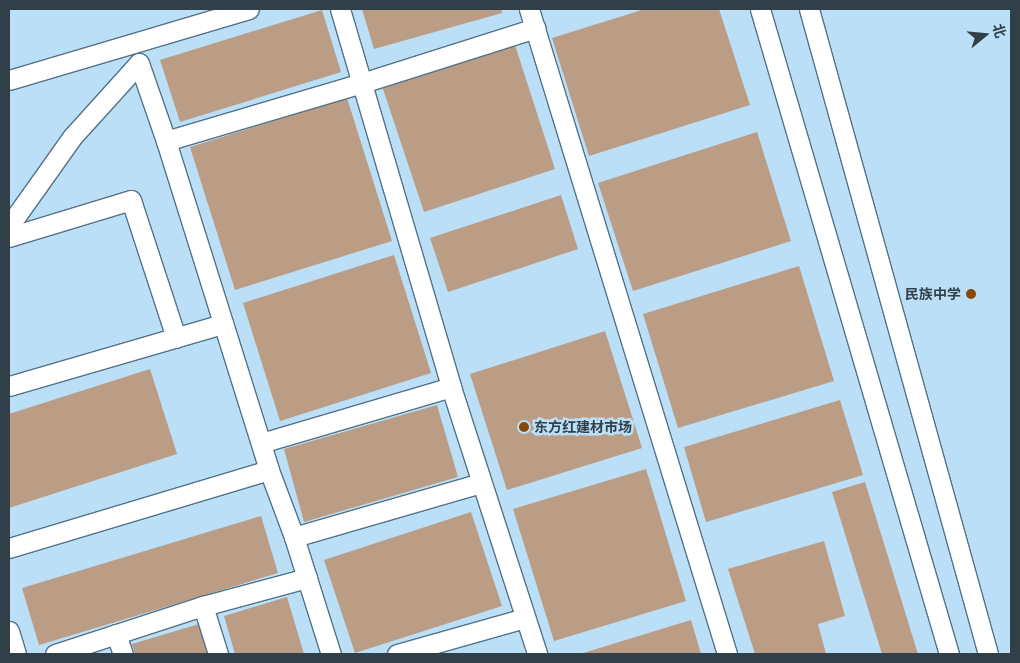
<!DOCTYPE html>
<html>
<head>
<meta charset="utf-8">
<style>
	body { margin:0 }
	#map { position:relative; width:1020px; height:663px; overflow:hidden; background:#bbdff7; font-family:Lora,"Noto Sans SC",serif }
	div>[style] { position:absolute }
	.building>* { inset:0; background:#bb9c84 }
	.roads { filter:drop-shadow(1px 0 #527288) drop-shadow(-1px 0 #527288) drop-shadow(0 1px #527288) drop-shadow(0 -1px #527288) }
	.minor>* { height:19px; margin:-9.5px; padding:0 9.5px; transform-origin:9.5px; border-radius:9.5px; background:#fff }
	.dots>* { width:14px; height:14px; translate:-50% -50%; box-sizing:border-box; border:2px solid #bbdff7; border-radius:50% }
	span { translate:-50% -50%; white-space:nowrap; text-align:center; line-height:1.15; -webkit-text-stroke:5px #bbdff7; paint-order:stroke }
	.poi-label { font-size:14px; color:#313f49; font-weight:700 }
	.right { translate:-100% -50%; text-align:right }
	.left { translate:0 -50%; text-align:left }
	.frame { position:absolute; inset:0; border:10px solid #313f49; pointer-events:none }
	.north { position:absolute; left:960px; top:10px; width:50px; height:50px; -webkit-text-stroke:4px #bbdff7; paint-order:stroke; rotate:73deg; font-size:14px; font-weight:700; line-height:20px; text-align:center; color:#313f49 }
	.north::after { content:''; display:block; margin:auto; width:18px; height:22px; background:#313f49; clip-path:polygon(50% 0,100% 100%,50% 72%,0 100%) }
</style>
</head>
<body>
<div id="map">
	<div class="building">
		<i style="clip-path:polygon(362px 9px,501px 9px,502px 13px,374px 49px)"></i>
		<i style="clip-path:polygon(645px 9px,719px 9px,750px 105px,589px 156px,552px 38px)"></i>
		<i style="clip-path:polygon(322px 10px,341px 72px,180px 122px,160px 60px)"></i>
		<i style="clip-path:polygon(514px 42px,555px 169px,424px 212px,382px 86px)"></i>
		<i style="clip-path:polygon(347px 98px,392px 241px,235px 290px,190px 147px)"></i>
		<i style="clip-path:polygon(757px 132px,791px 241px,633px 291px,598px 183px)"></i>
		<i style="clip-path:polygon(561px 195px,578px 249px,448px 292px,430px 238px)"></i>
		<i style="clip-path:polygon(394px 255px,431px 373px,280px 421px,243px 303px)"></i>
		<i style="clip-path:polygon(799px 266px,834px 381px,678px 428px,643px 314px)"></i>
		<i style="clip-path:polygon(605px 331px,642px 448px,507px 490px,470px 374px)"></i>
		<i style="clip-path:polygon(150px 369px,177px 454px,9px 508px,9px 414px)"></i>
		<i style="clip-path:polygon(840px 400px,863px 475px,706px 522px,684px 447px)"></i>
		<i style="clip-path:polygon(437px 405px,458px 477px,304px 522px,284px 449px)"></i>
		<i style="clip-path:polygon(646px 469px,686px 601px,554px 641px,513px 509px)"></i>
		<i style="clip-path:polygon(865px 482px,918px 654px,882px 654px,832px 492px)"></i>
		<i style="clip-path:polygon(471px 512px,502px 606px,355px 653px,324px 560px)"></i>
		<i style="clip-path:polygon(261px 516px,278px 573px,39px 645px,22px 588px)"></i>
		<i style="clip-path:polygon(824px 541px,845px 616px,818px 624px,826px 654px,755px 654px,728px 569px)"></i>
		<i style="clip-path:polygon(287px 597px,304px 654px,235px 654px,224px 616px)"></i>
		<i style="clip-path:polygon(691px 620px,701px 654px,580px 654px)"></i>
		<i style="clip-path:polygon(199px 624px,209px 654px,135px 654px,132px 644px)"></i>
	</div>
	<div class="roads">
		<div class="minor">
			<i style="left:340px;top:9px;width:394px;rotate:73.6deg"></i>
			<i style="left:451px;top:387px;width:281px;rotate:72.1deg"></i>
			<i style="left:529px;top:9px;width:675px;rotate:72.93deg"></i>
			<i style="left:760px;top:9px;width:672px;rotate:73.67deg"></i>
			<i style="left:809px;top:9px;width:669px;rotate:74.49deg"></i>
			<i style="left:9px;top:80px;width:250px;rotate:-16.5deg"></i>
			<i style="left:166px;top:141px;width:204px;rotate:-16.5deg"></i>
			<i style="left:362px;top:83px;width:182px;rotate:-17.6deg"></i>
			<i style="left:9px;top:226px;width:110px;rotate:-54.6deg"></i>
			<i style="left:73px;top:136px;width:98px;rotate:-47.9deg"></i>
			<i style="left:139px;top:63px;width:83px;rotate:70.9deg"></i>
			<i style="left:166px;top:141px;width:345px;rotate:72.6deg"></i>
			<i style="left:269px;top:470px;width:72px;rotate:69.5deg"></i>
			<i style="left:294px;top:537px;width:123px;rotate:72.5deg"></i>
			<i style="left:9px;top:237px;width:127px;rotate:-16.9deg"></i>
			<i style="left:131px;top:200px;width:145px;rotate:71.9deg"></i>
			<i style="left:9px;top:386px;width:223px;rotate:-16.2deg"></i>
			<i style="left:261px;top:443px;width:198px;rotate:-16.4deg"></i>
			<i style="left:294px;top:537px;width:195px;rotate:-16.1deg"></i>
			<i style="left:9px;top:548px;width:271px;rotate:-16.7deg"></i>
			<i style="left:203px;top:606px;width:50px;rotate:72.6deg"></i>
			<i style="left:9px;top:631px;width:24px;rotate:73deg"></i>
			<i style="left:116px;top:634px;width:21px;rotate:71deg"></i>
			<i style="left:55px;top:654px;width:156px;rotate:-18deg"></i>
			<i style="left:203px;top:606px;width:108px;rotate:-15.1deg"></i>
			<i style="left:397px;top:654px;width:133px;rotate:-15.7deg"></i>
		</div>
	</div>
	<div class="dots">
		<i style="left:971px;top:294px;background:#864907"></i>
		<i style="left:524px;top:427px;background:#864907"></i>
	</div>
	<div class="poi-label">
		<span class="right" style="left:961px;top:294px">民族中学</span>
		<span class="left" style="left:534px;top:427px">东方红建材市场</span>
	</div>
	<div class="frame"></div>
	<div class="north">北</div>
</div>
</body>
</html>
